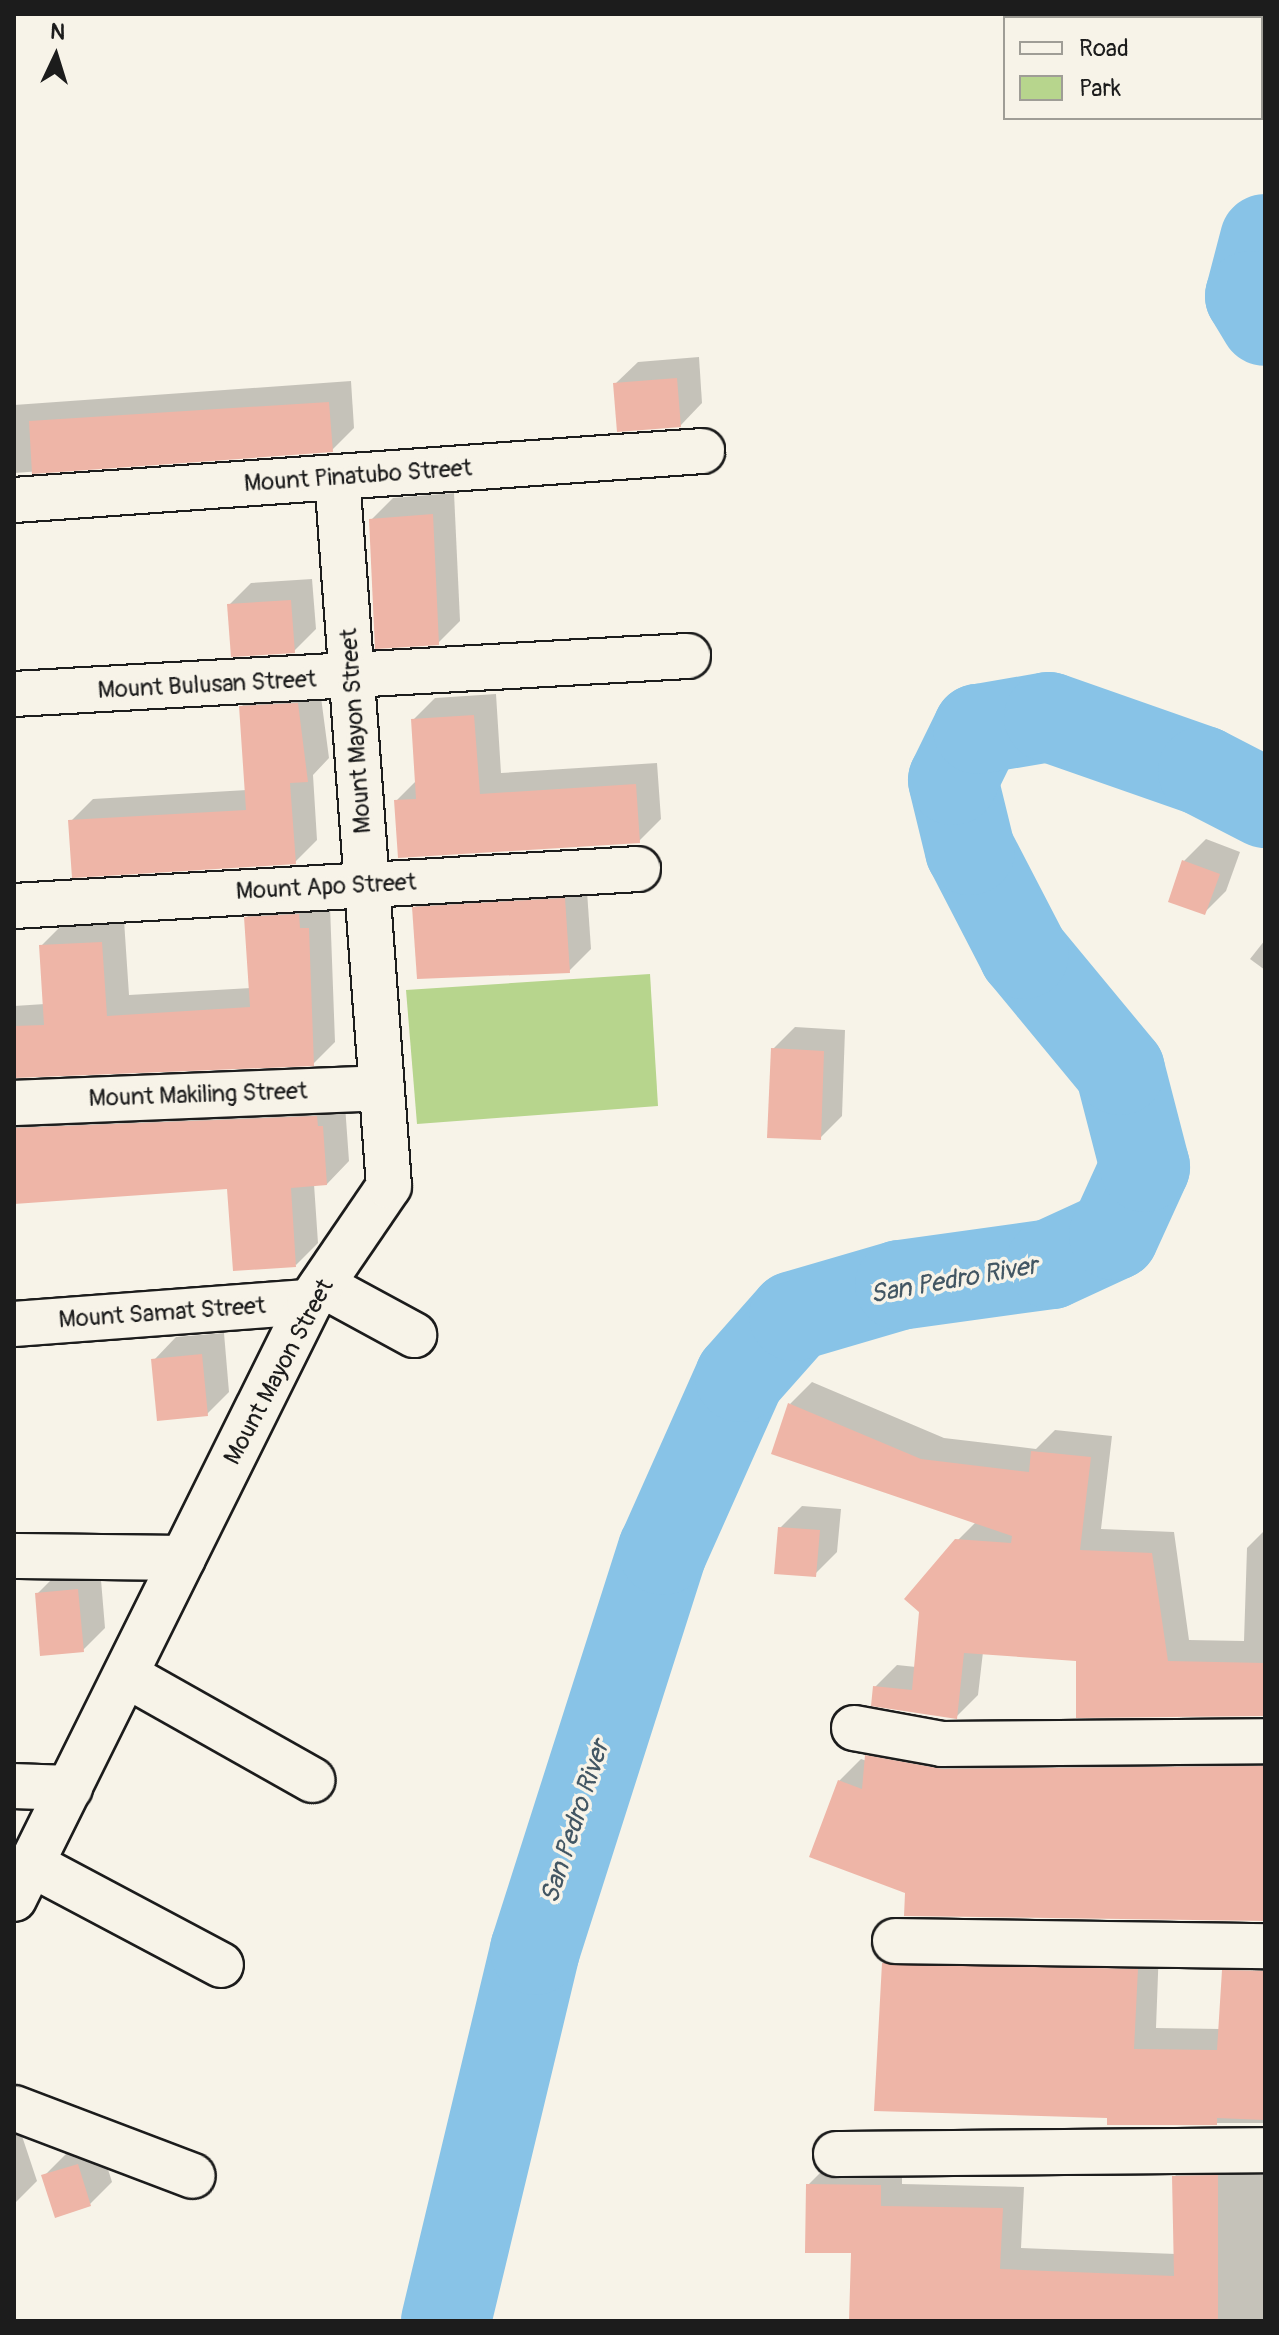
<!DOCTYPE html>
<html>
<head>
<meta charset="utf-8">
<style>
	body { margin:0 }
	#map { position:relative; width:1279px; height:2335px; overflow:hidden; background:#f7f3e8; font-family:Pangolin,sans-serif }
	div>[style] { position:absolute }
	.green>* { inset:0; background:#b7d58d }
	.shadow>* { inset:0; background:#0003 }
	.river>* { height:90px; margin:-45px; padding:0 45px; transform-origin:45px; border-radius:45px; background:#88c3e7 }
	.building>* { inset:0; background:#eeb5a7 }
	.roads { filter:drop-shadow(2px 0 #1c1c1c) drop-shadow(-2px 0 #1c1c1c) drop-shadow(0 2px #1c1c1c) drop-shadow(0 -2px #1c1c1c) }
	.minor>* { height:44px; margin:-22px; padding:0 22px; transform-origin:22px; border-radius:22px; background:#f7f3e8 }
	span { translate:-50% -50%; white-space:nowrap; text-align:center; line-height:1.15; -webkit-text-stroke:7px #f7f3e8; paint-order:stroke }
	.street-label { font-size:24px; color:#1c1c1c }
	.water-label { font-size:26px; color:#425663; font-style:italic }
	.frame { position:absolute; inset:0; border:16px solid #1c1c1c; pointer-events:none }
	.legend { position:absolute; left:1003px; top:16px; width:260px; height:104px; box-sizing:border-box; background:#f7f3e8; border:2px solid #9f9d96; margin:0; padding:10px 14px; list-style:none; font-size:24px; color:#1c1c1c }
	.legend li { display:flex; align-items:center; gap:16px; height:40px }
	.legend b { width:40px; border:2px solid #9f9d96 }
	.north { position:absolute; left:16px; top:16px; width:80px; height:80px; -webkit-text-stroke:6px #f7f3e8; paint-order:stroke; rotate:4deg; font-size:22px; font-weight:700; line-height:32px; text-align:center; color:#1c1c1c }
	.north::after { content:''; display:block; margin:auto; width:28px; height:36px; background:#1c1c1c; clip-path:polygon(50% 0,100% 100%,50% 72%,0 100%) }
</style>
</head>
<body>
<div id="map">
	<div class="green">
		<i style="clip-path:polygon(650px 974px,658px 1106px,417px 1124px,406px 990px)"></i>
	</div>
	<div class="shadow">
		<i style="clip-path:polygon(699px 357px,702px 403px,680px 426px,615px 384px,638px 362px)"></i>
		<i style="clip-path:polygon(351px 381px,354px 428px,332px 450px,14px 473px,14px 405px)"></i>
		<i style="clip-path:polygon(454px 493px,460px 621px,438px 643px,371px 520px,393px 498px)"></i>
		<i style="clip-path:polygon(312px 579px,316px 629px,294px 651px,229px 605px,251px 583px)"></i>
		<i style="clip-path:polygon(319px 682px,329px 758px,313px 775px,317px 840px,295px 862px,71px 821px,93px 799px,247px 790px,241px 707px,263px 685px)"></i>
		<i style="clip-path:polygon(496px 694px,501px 773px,657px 763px,661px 819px,639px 841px,396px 801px,417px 780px,413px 720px,435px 698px)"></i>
		<i style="clip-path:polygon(1206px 839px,1240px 852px,1226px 891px,1204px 913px,1184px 861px)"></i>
		<i style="clip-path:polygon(586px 877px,591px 949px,569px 971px,414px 908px,436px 886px)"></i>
		<i style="clip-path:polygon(268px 896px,330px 906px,335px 1042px,313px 1064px,14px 1076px,14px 1006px,45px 1004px,41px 946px,63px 924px,124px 920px,129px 995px,251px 988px,246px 918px)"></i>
		<i style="clip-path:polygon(1265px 940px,1265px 970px,1250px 959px)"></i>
		<i style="clip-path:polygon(795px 1027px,845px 1030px,842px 1116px,820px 1138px,773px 1049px)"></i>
		<i style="clip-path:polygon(14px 1092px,345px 1105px,349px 1161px,327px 1184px,314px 1184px,318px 1243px,296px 1265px,229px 1187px,14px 1202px)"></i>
		<i style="clip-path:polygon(224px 1333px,229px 1392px,207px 1414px,154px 1360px,176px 1337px)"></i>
		<i style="clip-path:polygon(812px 1382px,944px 1438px,1036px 1449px,1055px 1430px,1112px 1436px,1101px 1529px,1174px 1532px,1189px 1640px,1244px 1641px,1247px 1548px,1265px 1530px,1265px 1714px,1078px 1659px,983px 1652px,978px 1695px,956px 1717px,875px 1687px,897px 1665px,916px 1667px,957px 1541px,976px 1522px,790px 1404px)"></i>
		<i style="clip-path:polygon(802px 1506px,841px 1509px,837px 1552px,815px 1574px,780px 1528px)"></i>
		<i style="clip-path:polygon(100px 1568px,105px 1628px,83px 1650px,37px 1594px,59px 1572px)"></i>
		<i style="clip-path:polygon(889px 1734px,1265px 1745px,1265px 1919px,907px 1892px,839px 1781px,861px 1759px,867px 1761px)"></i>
		<i style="clip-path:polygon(906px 1942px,1159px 1948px,1156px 2028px,1221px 2029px,1224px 1971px,1246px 1949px,1265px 1948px,1265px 2123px,1109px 2123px,1109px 2116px,884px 1964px)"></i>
		<i style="clip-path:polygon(14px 2112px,37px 2181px,14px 2204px)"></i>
		<i style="clip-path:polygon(100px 2144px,112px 2182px,90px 2204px,44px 2176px,66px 2154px)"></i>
		<i style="clip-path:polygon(1265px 2152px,1265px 2321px,852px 2321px,853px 2251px,808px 2185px,830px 2163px,902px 2164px,902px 2184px,1024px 2187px,1021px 2248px,1176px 2254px,1174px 2177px,1196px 2155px)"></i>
	</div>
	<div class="river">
		<i style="left:1265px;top:239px;width:59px;rotate:104.7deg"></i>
		<i style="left:1250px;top:296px;width:29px;rotate:59deg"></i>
		<i style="left:446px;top:2321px;width:382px;rotate:-76.5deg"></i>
		<i style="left:535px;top:1950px;width:420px;rotate:-72.3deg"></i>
		<i style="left:663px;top:1550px;width:189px;rotate:-66deg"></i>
		<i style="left:740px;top:1377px;width:81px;rotate:-48.5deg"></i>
		<i style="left:794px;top:1316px;width:110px;rotate:-16.3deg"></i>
		<i style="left:900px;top:1285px;width:152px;rotate:-7.9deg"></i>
		<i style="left:1051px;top:1264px;width:69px;rotate:-24.7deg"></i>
		<i style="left:1114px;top:1235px;width:75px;rotate:-65.5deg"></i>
		<i style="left:1145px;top:1167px;width:100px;rotate:-104.5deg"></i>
		<i style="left:1120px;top:1070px;width:151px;rotate:-129.6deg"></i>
		<i style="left:1024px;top:954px;width:117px;rotate:-117.4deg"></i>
		<i style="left:970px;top:850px;width:72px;rotate:-103.7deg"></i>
		<i style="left:953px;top:780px;width:57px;rotate:-63.9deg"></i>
		<i style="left:978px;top:729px;width:72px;rotate:-9.6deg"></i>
		<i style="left:1049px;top:717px;width:163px;rotate:19.3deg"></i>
		<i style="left:1203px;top:771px;width:70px;rotate:27.3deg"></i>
	</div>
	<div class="building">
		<i style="clip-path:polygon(677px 378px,681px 427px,617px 432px,613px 383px)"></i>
		<i style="clip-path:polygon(329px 402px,333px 452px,32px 474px,29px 421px)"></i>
		<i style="clip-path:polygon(433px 514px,439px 645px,375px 649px,369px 519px)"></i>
		<i style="clip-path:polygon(291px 600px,295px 653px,231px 657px,227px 604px)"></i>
		<i style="clip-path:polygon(298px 703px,308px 782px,290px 783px,296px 864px,72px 878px,68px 820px,246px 810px,239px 706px)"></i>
		<i style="clip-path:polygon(474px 715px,480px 794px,636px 784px,640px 843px,398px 858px,394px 800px,416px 799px,411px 719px)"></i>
		<i style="clip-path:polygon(1182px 860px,1220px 874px,1205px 915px,1168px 902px)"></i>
		<i style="clip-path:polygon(565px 898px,570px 973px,417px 979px,412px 907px)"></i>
		<i style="clip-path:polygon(299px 914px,300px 928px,309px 928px,314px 1066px,14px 1078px,14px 1026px,44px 1025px,39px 945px,102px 942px,107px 1016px,250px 1007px,244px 917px)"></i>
		<i style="clip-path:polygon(771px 1048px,824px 1051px,821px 1140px,767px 1138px)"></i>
		<i style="clip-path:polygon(317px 1116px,318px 1126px,323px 1126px,327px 1185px,291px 1188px,296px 1267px,233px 1271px,227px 1189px,14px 1204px,14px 1128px)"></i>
		<i style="clip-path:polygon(202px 1354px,208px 1416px,157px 1421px,151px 1359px)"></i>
		<i style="clip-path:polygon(788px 1403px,921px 1459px,1029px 1472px,1031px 1451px,1091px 1457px,1080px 1550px,1152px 1553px,1168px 1661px,1265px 1663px,1265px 1716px,1076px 1718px,1076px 1661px,964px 1653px,957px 1719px,871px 1706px,873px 1686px,912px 1690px,919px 1612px,904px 1599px,955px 1539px,1011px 1543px,1012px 1536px,771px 1454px)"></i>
		<i style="clip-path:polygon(778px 1527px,820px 1530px,816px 1577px,774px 1574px)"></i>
		<i style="clip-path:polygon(78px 1589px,84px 1652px,40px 1656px,35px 1593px)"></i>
		<i style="clip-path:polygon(865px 1755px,942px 1769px,1265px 1766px,1265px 1921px,904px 1916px,905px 1893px,809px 1857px,838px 1780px,862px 1789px)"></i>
		<i style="clip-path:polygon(882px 1963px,1138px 1969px,1134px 2049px,1217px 2050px,1222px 1970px,1265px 1971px,1265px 2120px,1217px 2118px,1217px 2125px,1107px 2125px,1107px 2118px,874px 2111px)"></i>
		<i style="clip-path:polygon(78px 2164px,91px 2206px,55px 2218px,41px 2175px)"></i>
		<i style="clip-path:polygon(1218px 2175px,1218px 2321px,849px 2321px,851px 2253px,805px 2253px,806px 2184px,881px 2185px,881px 2206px,1003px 2208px,1000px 2269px,1174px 2276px,1172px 2176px)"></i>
	</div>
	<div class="roads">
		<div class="minor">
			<i style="left:14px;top:500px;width:690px;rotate:-4.07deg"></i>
			<i style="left:14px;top:694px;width:675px;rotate:-3.23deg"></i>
			<i style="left:14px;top:906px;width:625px;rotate:-3.39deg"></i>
			<i style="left:14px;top:1103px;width:368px;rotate:-2.3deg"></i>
			<i style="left:322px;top:1285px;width:105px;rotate:28.5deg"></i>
			<i style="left:14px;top:1324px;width:297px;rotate:-4.3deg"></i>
			<i style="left:14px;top:1556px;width:169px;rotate:0.7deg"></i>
			<i style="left:126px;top:1675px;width:214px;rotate:29.4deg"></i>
			<i style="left:854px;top:1728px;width:89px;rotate:10.3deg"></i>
			<i style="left:942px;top:1744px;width:323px;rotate:-0.5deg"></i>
			<i style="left:14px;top:1786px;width:56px;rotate:2deg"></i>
			<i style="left:31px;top:1864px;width:215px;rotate:28deg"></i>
			<i style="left:14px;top:1899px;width:666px;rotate:-63.63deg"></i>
			<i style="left:310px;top:1302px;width:140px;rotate:-55.7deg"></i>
			<i style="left:389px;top:1186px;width:711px;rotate:-94.19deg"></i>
			<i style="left:895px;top:1941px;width:370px;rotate:0.8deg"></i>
			<i style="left:14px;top:2108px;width:191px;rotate:20.8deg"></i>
			<i style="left:836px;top:2154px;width:429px;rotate:-0.5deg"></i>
		</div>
	</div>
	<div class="street-label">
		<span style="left:358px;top:476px;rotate:-4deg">Mount Pinatubo Street</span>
		<span style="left:207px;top:685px;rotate:-3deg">Mount Bulusan Street</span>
		<span style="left:356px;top:731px;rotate:-94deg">Mount Mayon Street</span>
		<span style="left:326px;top:887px;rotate:-3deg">Mount Apo Street</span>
		<span style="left:198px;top:1095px;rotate:-2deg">Mount Makiling Street</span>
		<span style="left:162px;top:1313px;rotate:-4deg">Mount Samat Street</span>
		<span style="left:279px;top:1372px;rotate:-62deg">Mount Mayon Street</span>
	</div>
	<div class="water-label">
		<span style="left:954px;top:1281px;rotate:-10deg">San Pedro River</span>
		<span style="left:576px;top:1822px;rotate:-72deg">San Pedro River</span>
	</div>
	<div class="frame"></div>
	<ul class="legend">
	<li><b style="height:10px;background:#f7f3e8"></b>Road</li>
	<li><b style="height:22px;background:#b7d58d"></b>Park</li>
	</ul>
	<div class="north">N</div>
</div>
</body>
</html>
